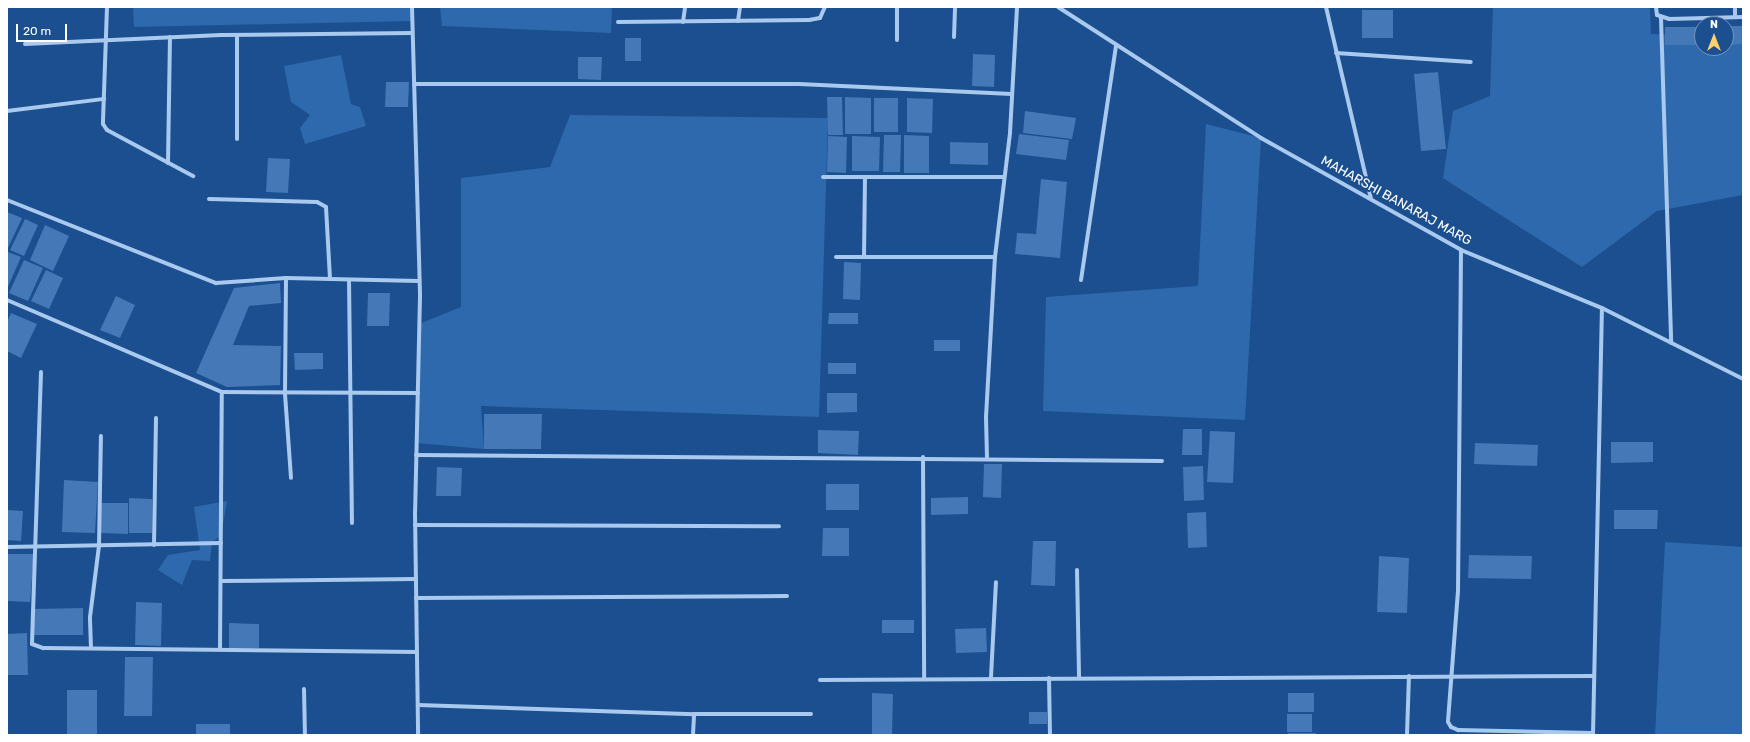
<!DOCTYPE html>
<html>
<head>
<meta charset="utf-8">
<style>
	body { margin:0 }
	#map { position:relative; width:1750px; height:742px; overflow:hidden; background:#1b4f8f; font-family:Rubik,sans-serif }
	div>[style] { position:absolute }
	.green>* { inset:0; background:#2e69ad }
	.building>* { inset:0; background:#4478b7 }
	.street>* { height:4px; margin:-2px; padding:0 2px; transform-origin:2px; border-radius:2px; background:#a9c9ee }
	span { translate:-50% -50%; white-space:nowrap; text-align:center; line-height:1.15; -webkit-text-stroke:4px #1b4f8f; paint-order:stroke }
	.street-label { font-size:13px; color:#fff }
	.frame { position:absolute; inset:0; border:8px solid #fff; pointer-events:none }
	.north { position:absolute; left:1694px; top:16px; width:40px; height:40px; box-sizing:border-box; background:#1b4f8f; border:1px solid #7695bc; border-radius:50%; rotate:0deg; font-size:11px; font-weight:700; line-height:16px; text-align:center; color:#fff }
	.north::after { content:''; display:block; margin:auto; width:14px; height:18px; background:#ffd166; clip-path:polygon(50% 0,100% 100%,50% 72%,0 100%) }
	.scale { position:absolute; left:16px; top:24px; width:51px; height:18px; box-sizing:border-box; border:2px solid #fff; border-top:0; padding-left:5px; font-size:12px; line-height:14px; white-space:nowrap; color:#fff; -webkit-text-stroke:3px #1b4f8f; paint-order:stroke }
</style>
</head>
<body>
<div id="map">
	<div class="green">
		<i style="clip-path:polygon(133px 7px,411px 7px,412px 21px,134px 27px)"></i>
		<i style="clip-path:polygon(440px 7px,612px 7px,611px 33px,442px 26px)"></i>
		<i style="clip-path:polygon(1493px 7px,1650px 7px,1651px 34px,1702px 36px,1702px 48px,1726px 48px,1726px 37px,1743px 37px,1743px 195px,1657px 211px,1582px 267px,1443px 178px,1453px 111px,1490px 96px)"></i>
		<i style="clip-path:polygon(341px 55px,351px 104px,360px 107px,366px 126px,305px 144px,300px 128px,310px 115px,291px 102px,284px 66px)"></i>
		<i style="clip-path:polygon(570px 115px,828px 118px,819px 417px,481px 406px,484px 449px,417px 443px,419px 324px,461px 307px,461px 178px,550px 167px)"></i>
		<i style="clip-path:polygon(1206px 124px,1261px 138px,1245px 420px,1043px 411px,1046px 297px,1198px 286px)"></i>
		<i style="clip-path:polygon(227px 501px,221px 536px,212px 542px,210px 561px,192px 560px,182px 585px,158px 570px,168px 555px,200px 550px,194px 507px)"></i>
		<i style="clip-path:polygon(1665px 542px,1743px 547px,1743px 735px,1655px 735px)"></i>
	</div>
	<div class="building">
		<i style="clip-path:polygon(1362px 10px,1393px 10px,1393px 38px,1362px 38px)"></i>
		<i style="clip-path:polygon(1726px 26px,1743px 26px,1743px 44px,1726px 45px)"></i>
		<i style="clip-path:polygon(1665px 27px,1702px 27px,1702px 45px,1665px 45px)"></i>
		<i style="clip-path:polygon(625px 38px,641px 38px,641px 61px,625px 61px)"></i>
		<i style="clip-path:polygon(973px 54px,995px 55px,994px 87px,972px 86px)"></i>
		<i style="clip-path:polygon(578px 57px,602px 57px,601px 80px,578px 79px)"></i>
		<i style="clip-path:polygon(1438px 72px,1446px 149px,1421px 151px,1414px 74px)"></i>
		<i style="clip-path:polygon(386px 82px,409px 82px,408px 107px,385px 107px)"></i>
		<i style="clip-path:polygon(827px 97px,842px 97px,843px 135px,828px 135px)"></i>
		<i style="clip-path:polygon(845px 97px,871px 98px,871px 134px,845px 134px)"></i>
		<i style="clip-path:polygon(874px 98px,898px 98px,898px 132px,874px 132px)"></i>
		<i style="clip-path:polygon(907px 98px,933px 99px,932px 133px,907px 132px)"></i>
		<i style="clip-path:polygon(1025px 111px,1076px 118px,1072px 139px,1023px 133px)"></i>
		<i style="clip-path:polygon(1019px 134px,1069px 140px,1066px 160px,1016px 154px)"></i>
		<i style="clip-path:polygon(884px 135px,901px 135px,900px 172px,883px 172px)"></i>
		<i style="clip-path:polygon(904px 135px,929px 136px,929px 173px,904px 173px)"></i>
		<i style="clip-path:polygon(828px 136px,847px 137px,846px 173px,827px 172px)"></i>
		<i style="clip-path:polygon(852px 136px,880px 137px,879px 171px,852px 171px)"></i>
		<i style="clip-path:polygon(950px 142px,988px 143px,988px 165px,950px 164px)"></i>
		<i style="clip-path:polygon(268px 158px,290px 159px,288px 193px,266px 192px)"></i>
		<i style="clip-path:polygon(1041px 179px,1067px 182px,1060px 258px,1015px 254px,1017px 233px,1036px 234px)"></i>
		<i style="clip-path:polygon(7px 212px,22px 218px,7px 250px)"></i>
		<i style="clip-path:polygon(25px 219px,38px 225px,24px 256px,10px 250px)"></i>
		<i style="clip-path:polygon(45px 225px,69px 236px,53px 271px,30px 260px)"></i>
		<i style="clip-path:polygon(8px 252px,21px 257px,7px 289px,7px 253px)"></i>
		<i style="clip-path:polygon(24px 260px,43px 268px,28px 301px,9px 293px)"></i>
		<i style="clip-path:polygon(844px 262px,861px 263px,860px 300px,843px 299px)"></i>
		<i style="clip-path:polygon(46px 270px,63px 278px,49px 309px,31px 301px)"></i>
		<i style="clip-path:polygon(280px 283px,281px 303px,249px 306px,233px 345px,281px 346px,280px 385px,227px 387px,196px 373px,234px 288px)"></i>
		<i style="clip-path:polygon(368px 293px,390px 293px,389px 326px,367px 326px)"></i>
		<i style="clip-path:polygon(116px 296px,135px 305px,120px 338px,100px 330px)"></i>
		<i style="clip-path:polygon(11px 313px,37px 324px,21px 358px,7px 351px,7px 322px)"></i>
		<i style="clip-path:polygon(829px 313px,858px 313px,858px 324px,828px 324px)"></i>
		<i style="clip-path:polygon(934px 340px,960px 340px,960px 351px,934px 351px)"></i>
		<i style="clip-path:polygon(294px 353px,323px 353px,323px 369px,295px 370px)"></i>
		<i style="clip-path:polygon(828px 363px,856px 363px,856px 374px,828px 374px)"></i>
		<i style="clip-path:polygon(827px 393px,857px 393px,857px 412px,827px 413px)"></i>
		<i style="clip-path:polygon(484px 414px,542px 414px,541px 449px,484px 449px)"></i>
		<i style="clip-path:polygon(1183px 429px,1202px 429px,1202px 455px,1182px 455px)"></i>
		<i style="clip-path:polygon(818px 430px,859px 431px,858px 455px,818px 453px)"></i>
		<i style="clip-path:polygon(1210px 431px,1235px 432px,1233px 483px,1207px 482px)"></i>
		<i style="clip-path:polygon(1611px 442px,1653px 442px,1653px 462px,1611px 463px)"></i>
		<i style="clip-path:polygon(1475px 443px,1538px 445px,1537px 466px,1474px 464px)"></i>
		<i style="clip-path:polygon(984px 464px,1002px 464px,1001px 498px,983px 497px)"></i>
		<i style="clip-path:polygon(1203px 466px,1204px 500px,1184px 501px,1183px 467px)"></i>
		<i style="clip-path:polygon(437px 467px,462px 468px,461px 496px,436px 496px)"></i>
		<i style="clip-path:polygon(64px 480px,98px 482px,95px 533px,62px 532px)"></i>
		<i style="clip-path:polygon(826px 484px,859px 484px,859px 510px,826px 510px)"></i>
		<i style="clip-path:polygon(968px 497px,968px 514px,931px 515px,931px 498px)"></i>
		<i style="clip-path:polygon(129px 498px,152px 499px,152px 533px,129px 533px)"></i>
		<i style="clip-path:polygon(101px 503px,128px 503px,128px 534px,100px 533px)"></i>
		<i style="clip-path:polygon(7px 510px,23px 511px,21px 541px,7px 540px)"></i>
		<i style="clip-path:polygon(1614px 510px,1658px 510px,1657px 529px,1614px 529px)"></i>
		<i style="clip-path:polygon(1206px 512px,1207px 547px,1188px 548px,1187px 513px)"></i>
		<i style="clip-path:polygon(823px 528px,849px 528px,849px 556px,822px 556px)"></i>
		<i style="clip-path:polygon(1033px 541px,1056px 541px,1055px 586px,1031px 585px)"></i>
		<i style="clip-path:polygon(7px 554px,34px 554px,30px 602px,7px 601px)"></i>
		<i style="clip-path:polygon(1469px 555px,1532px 556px,1531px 579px,1468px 578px)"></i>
		<i style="clip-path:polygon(1379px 556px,1409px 558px,1407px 613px,1377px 612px)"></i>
		<i style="clip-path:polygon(136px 602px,162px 603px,161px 646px,135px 645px)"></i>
		<i style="clip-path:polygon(83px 608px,83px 635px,34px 635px,34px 609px)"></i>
		<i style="clip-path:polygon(882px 620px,914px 620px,914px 633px,882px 633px)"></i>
		<i style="clip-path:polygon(229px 623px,259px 624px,259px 648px,229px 648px)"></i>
		<i style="clip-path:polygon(986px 628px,987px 652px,956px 653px,955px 629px)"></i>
		<i style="clip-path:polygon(27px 633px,28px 675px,7px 675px,7px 634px)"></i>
		<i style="clip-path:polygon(125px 657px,153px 657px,152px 716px,124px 716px)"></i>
		<i style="clip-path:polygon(67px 690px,97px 690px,97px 735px,67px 735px)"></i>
		<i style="clip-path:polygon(872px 693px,893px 694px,892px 735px,872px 735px)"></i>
		<i style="clip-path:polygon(1288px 693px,1314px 693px,1314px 712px,1288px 712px)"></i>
		<i style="clip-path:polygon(1029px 712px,1047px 712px,1047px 724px,1029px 724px)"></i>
		<i style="clip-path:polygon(1287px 714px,1312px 714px,1312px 732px,1287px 732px)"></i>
		<i style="clip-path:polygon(196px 724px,230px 724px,230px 735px,196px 735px)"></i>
		<i style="clip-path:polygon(1288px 733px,1316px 733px,1316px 735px,1288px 735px)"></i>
	</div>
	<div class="street">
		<i style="left:107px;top:7px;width:117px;rotate:92deg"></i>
		<i style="left:103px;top:124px;width:7px;rotate:56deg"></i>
		<i style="left:107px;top:130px;width:98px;rotate:28.1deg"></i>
		<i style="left:412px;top:7px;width:289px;rotate:88.4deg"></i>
		<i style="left:420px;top:296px;width:216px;rotate:91.3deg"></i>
		<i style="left:415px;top:512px;width:223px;rotate:89.2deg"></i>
		<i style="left:897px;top:7px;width:33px;rotate:90deg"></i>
		<i style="left:1058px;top:7px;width:242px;rotate:32.8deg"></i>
		<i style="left:1261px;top:138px;width:229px;rotate:29.2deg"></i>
		<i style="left:1461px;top:250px;width:152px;rotate:22.4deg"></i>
		<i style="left:1602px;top:308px;width:158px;rotate:26.7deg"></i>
		<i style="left:1326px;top:7px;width:197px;rotate:76.8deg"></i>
		<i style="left:1656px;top:7px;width:8px;rotate:83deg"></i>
		<i style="left:1657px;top:15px;width:13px;rotate:18deg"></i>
		<i style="left:1669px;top:19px;width:74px;rotate:-1.5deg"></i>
		<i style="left:1735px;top:17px;width:10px;rotate:-90deg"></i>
		<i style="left:1661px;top:18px;width:325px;rotate:88.2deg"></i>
		<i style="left:738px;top:21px;width:14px;rotate:-82deg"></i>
		<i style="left:618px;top:22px;width:191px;rotate:-0.6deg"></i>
		<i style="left:809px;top:20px;width:11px;rotate:-10deg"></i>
		<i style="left:820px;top:18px;width:12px;rotate:-66deg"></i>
		<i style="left:683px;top:22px;width:15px;rotate:-82deg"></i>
		<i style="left:237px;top:35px;width:104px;rotate:90deg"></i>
		<i style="left:954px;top:37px;width:30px;rotate:-88deg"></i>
		<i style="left:25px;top:44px;width:196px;rotate:-2.6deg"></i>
		<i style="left:221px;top:35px;width:191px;rotate:-0.6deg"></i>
		<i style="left:1336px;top:53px;width:135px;rotate:3.8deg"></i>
		<i style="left:414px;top:84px;width:385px"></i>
		<i style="left:799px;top:84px;width:213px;rotate:2.7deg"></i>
		<i style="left:7px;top:111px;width:98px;rotate:-7.1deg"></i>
		<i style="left:168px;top:163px;width:126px;rotate:-89.1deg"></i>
		<i style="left:823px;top:177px;width:181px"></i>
		<i style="left:209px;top:199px;width:108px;rotate:1.6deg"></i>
		<i style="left:317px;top:202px;width:10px;rotate:29deg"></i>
		<i style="left:326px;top:207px;width:72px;rotate:86.8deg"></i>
		<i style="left:7px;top:200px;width:225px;rotate:21.7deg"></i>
		<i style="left:216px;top:283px;width:70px;rotate:-4.1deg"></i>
		<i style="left:286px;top:278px;width:133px;rotate:1.3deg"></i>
		<i style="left:1461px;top:250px;width:341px;rotate:90.5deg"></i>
		<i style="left:1458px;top:591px;width:131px;rotate:94.4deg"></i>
		<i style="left:1448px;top:722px;width:6px;rotate:59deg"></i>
		<i style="left:1451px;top:727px;width:8px;rotate:23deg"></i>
		<i style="left:1458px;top:730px;width:135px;rotate:1.3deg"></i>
		<i style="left:836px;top:257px;width:159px"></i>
		<i style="left:864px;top:257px;width:79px;rotate:-89.3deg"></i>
		<i style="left:286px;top:278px;width:116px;rotate:90.5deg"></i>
		<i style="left:285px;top:394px;width:84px;rotate:85.9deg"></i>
		<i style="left:349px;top:280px;width:243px;rotate:89.3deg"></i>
		<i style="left:1081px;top:280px;width:238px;rotate:-81.5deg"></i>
		<i style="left:7px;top:300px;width:234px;rotate:23.2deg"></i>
		<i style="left:222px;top:392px;width:196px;rotate:0.3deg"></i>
		<i style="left:41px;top:372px;width:272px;rotate:91.9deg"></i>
		<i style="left:32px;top:644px;width:12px;rotate:20deg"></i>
		<i style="left:43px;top:648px;width:374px;rotate:0.6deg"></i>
		<i style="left:416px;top:455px;width:746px;rotate:0.46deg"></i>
		<i style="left:923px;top:457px;width:222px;rotate:89.7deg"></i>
		<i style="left:987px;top:458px;width:41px;rotate:-91.4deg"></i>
		<i style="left:986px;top:417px;width:160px;rotate:-86.8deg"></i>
		<i style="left:995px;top:257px;width:125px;rotate:-83.1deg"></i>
		<i style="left:1010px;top:133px;width:126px;rotate:-86.8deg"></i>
		<i style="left:415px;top:525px;width:364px;rotate:0.2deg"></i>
		<i style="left:154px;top:545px;width:127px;rotate:-89.1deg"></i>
		<i style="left:7px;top:547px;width:214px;rotate:-1.1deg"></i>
		<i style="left:1077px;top:570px;width:108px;rotate:88.9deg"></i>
		<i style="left:221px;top:581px;width:195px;rotate:-0.6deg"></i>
		<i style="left:416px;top:598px;width:371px;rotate:-0.3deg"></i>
		<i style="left:91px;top:648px;width:31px;rotate:-92deg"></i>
		<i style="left:90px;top:617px;width:72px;rotate:-82.8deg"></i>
		<i style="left:99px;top:546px;width:110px;rotate:-89deg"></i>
		<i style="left:220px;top:649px;width:257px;rotate:-89.6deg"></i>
		<i style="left:991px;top:677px;width:95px;rotate:-87deg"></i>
		<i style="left:1049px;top:678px;width:57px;rotate:89deg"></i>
		<i style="left:820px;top:680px;width:774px;rotate:-0.3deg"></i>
		<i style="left:304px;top:689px;width:46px;rotate:88.8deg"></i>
		<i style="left:418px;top:705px;width:276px;rotate:1.9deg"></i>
		<i style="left:694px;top:714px;width:117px"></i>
		<i style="left:693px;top:735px;width:21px;rotate:-87deg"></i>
		<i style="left:1407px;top:735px;width:59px;rotate:-88.1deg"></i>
		<i style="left:1593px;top:735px;width:427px;rotate:-88.8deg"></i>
	</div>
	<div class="street-label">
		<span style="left:1396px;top:201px;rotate:29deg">MAHARSHI BANARAJ MARG</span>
	</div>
	<div class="frame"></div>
	<div class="north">N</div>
	<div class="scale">20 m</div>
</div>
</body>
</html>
